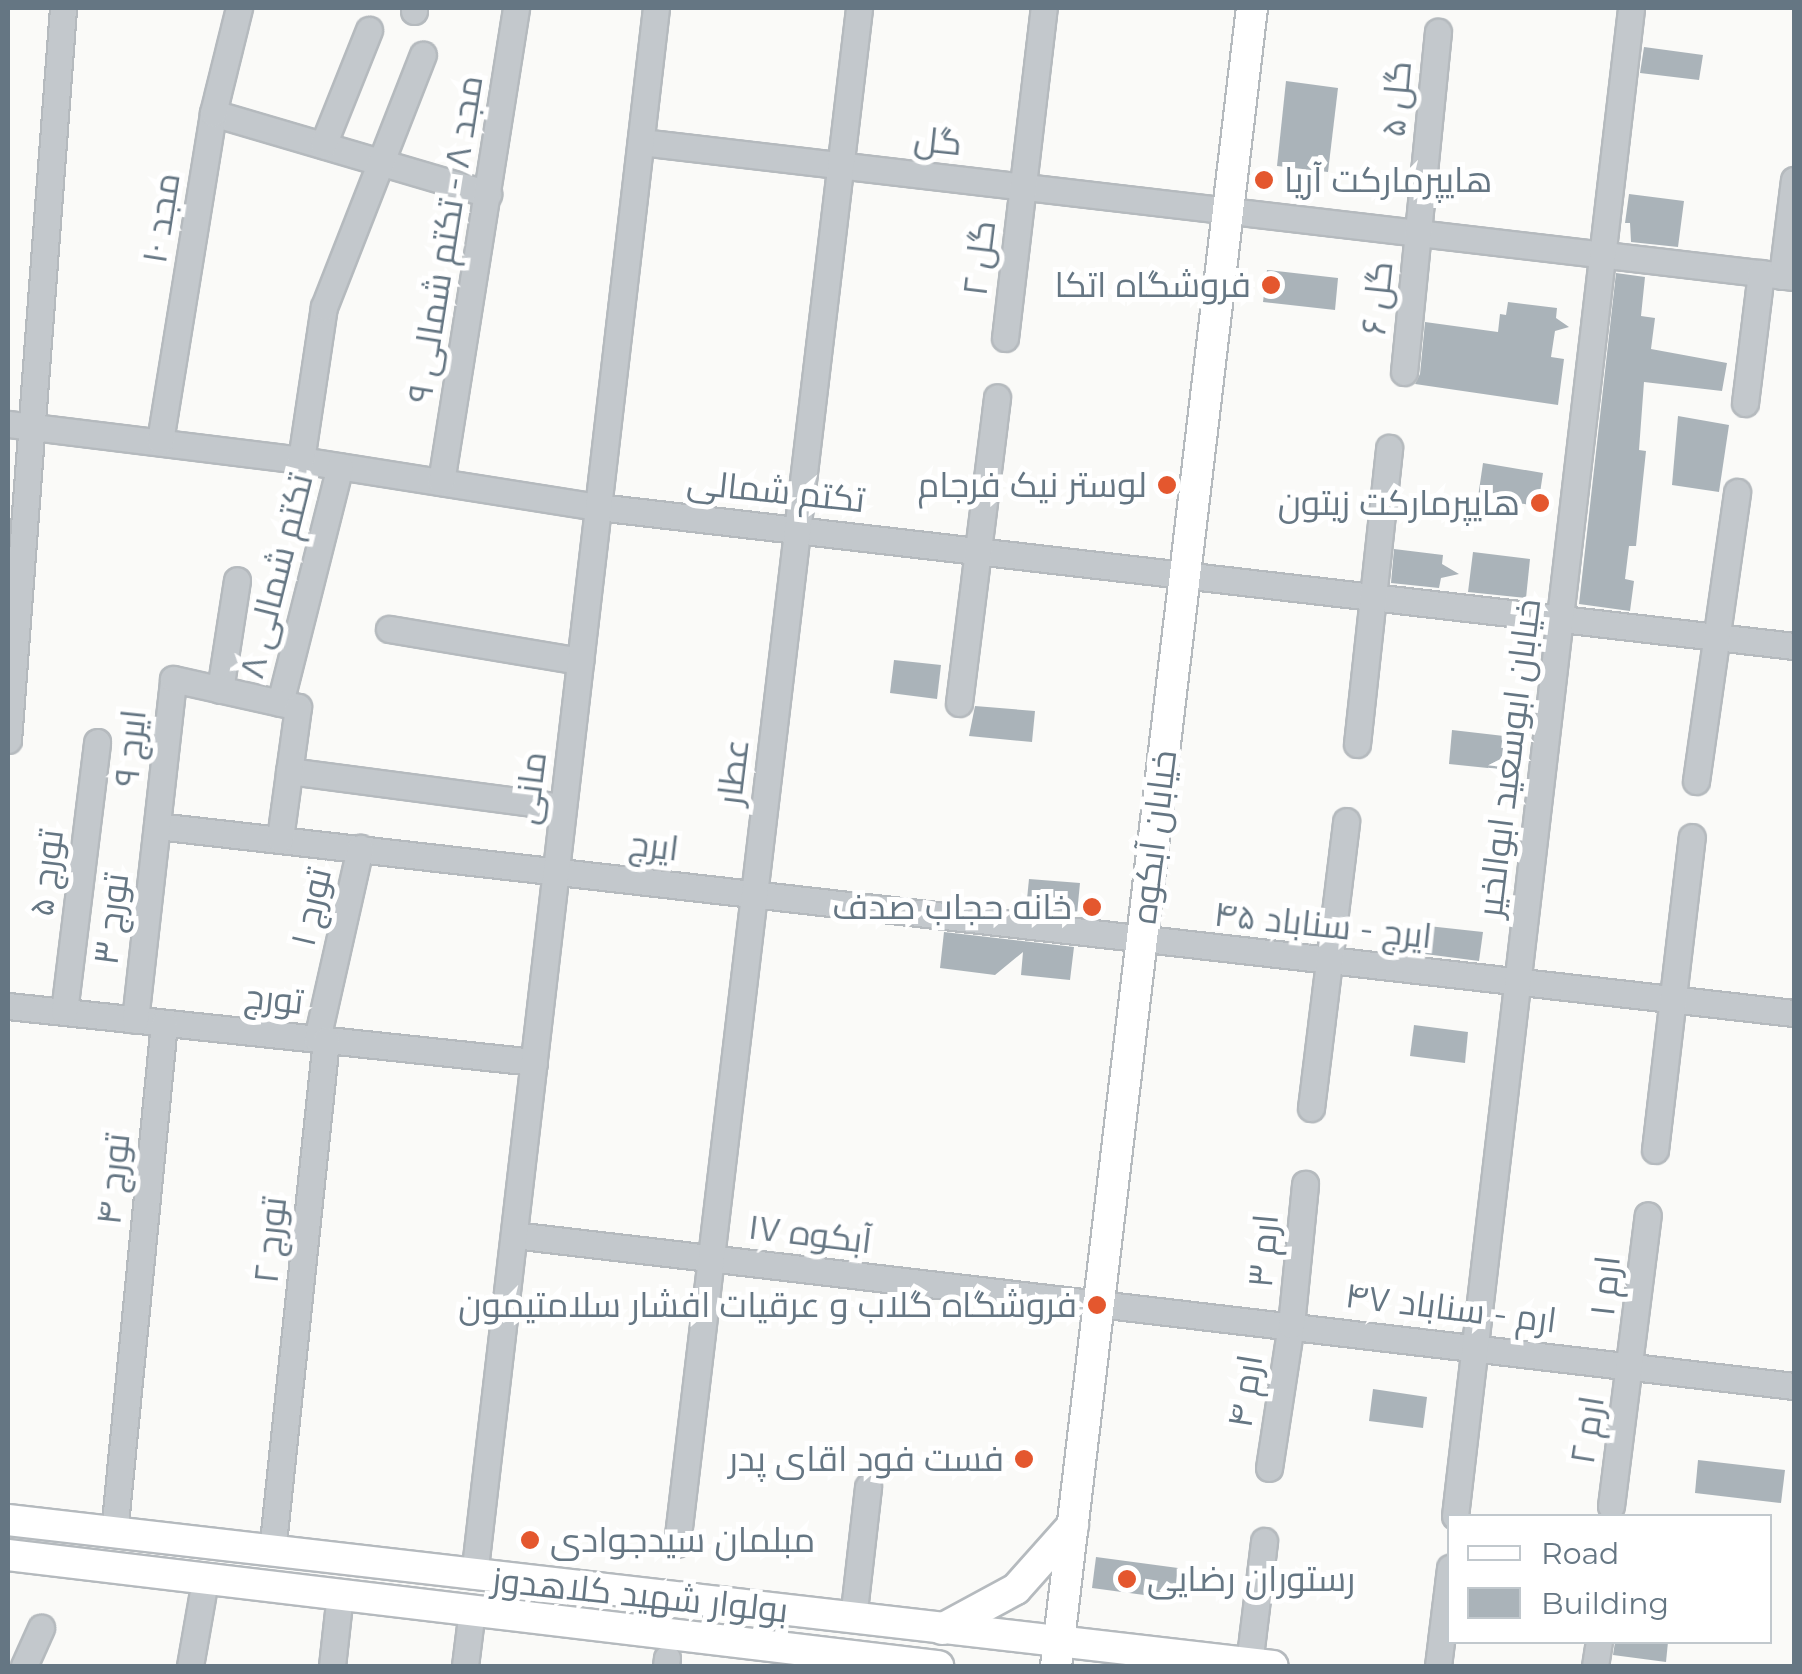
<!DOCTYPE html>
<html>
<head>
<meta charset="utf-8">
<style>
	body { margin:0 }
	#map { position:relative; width:1802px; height:1674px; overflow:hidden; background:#fafaf8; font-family:Montserrat,Cairo,sans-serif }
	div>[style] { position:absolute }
	.building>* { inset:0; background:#aab3b9 }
	.roads { filter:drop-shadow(2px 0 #b5babe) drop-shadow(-2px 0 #b5babe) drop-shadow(0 2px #b5babe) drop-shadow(0 -2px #b5babe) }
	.minor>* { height:25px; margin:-12.5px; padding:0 12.5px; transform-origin:12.5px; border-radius:12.5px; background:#c3c8cc }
	.major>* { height:30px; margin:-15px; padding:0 15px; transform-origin:15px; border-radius:15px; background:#fff }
	.dots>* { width:28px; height:28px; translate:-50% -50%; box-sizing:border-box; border:5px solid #fff; border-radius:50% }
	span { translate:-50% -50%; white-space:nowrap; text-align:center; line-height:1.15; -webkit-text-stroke:10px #fff; paint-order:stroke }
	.street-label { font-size:35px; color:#657683 }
	.poi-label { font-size:35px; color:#657683 }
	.left { translate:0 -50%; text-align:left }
	.right { translate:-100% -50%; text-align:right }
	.frame { position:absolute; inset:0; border:10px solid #657683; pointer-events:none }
	.legend { position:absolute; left:1447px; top:1514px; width:325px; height:130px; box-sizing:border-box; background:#fff; border:2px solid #c1c8cd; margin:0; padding:12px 18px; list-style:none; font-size:30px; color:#657683 }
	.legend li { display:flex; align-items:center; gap:20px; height:50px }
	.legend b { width:50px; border:2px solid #c1c8cd }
</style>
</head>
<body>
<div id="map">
	<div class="building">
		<i style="clip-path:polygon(1644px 47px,1703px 55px,1699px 80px,1640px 73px)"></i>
		<i style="clip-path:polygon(1286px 81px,1338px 88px,1328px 172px,1277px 166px)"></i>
		<i style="clip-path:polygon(1629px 194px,1684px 201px,1678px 247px,1631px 242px,1630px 223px,1625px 223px)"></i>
		<i style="clip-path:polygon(1267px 270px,1338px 278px,1335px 310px,1263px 302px)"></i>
		<i style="clip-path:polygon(1616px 273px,1645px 277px,1641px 316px,1655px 318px,1651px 349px,1727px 363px,1722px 391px,1644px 382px,1639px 450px,1646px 451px,1636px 546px,1629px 546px,1625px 579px,1634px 581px,1630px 611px,1579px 604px)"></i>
		<i style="clip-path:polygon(1508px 302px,1557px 308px,1556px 318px,1569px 327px,1555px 331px,1551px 357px,1564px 359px,1558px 405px,1415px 384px,1420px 374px,1425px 322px,1498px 332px,1500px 314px,1506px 315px)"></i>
		<i style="clip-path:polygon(1678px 416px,1729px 425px,1719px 492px,1672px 485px)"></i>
		<i style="clip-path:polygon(1483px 463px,1543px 473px,1538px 506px,1478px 497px)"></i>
		<i style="clip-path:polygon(1394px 549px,1443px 555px,1442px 564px,1459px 574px,1441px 578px,1439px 588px,1391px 583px)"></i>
		<i style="clip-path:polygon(1473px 552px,1530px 559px,1526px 598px,1468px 592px)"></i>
		<i style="clip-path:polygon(894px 660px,941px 665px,937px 699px,890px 693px)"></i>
		<i style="clip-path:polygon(975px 706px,1035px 711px,1032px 742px,969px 736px)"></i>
		<i style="clip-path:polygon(1452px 730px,1504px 736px,1509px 743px,1507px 770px,1449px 764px)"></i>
		<i style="clip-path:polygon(1029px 879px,1080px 883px,1077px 914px,1026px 909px)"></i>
		<i style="clip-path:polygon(1428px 926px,1483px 932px,1479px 961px,1425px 954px)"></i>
		<i style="clip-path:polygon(944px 932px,1074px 947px,1070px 980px,1021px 975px,1023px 952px,995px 975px,940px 968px)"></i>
		<i style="clip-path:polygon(1414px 1025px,1468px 1032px,1465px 1063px,1410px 1056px)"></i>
		<i style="clip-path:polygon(1373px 1389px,1427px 1397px,1423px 1428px,1369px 1421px)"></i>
		<i style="clip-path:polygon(1698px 1460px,1785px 1470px,1781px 1503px,1695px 1493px)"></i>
		<i style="clip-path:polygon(1096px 1557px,1178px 1568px,1174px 1599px,1092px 1588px)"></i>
		<i style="clip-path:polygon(1615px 1642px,1668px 1642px,1666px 1662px,1613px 1655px)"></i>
	</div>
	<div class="roads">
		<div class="minor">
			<i style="left:414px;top:11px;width:3px;rotate:-90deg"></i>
			<i style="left:213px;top:113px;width:287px;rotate:16.4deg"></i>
			<i style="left:641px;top:142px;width:1161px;rotate:6.68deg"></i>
			<i style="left:323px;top:145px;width:124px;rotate:-68.2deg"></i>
			<i style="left:1782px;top:276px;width:97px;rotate:-82.9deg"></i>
			<i style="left:1005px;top:338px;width:332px;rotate:-83.3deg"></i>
			<i style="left:1404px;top:372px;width:342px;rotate:-84.3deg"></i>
			<i style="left:1745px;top:403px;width:131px;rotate:-83deg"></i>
			<i style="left:8px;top:424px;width:295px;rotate:7deg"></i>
			<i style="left:301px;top:460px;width:301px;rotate:9deg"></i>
			<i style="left:598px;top:507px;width:1204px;rotate:6.63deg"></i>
			<i style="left:160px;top:441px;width:332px;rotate:-80.8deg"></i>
			<i style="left:213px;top:113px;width:108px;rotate:-76.1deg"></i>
			<i style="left:301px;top:460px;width:155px;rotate:-81.5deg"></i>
			<i style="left:324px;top:307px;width:271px;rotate:-68.6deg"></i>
			<i style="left:441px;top:482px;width:480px;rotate:-81deg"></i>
			<i style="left:389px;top:629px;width:194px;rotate:9.5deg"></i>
			<i style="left:220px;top:690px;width:111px;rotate:-81.2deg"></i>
			<i style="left:280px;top:703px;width:244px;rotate:-75.8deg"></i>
			<i style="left:959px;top:703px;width:308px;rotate:-82.9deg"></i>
			<i style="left:8px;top:740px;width:734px;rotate:-85.7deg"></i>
			<i style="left:1357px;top:744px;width:298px;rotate:-83.8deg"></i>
			<i style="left:289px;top:771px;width:276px;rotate:7.5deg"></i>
			<i style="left:1696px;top:781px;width:292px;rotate:-81.9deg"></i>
			<i style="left:157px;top:826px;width:1648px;rotate:6.52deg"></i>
			<i style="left:8px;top:1006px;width:529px;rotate:6.08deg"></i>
			<i style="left:64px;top:1012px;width:272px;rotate:-83deg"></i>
			<i style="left:135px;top:1020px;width:343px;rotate:-83.6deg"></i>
			<i style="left:173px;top:679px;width:128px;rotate:12.6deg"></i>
			<i style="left:298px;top:707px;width:133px;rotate:97.8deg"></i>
			<i style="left:317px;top:1039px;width:196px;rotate:-77.3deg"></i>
			<i style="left:1311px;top:1108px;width:289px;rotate:-83deg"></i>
			<i style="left:1655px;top:1150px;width:315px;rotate:-83.3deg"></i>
			<i style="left:514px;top:1235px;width:1289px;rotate:6.73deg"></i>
			<i style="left:1269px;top:1468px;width:145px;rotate:-81.3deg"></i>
			<i style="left:1291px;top:1325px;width:142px;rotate:-84.3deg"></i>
			<i style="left:1611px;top:1506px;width:293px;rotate:-82.8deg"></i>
			<i style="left:1455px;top:1516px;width:1518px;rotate:-83.34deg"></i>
			<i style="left:114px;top:1533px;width:512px;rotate:-84.4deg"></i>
			<i style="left:677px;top:1544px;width:1547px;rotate:-83.24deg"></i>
			<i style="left:272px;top:1552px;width:515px;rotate:-83.98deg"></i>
			<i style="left:474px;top:1576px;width:1579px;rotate:-83.38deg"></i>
			<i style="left:853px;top:1619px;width:133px;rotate:-83.5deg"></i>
			<i style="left:1249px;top:1664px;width:124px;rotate:-83deg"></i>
			<i style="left:24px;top:1666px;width:42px;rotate:-65.9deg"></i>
			<i style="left:190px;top:1666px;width:87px;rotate:-80.1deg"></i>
			<i style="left:332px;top:1666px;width:72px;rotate:-83.7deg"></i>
			<i style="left:465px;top:1666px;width:56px;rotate:-82.9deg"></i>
			<i style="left:666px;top:1666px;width:8px;rotate:-83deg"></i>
			<i style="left:1438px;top:1666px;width:99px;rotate:-83deg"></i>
			<i style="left:1595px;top:1666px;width:24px;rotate:-81deg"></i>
		</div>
		<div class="major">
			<i style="left:8px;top:1520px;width:1273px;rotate:6.58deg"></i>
			<i style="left:8px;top:1555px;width:937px;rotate:6.81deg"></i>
			<i style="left:942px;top:1629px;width:84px;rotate:-28.4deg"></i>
			<i style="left:1016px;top:1589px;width:86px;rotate:-48.3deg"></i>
			<i style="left:1056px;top:1666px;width:1670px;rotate:-83.26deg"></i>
		</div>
	</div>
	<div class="dots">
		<i style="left:1264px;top:180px;background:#e4572e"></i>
		<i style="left:1271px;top:285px;background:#e4572e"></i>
		<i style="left:1167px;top:485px;background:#e4572e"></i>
		<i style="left:1540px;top:503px;background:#e4572e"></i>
		<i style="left:1092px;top:907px;background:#e4572e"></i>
		<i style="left:1097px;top:1305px;background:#e4572e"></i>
		<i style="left:1024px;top:1459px;background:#e4572e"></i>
		<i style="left:530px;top:1540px;background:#e4572e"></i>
		<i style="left:1127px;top:1579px;background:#e4572e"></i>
	</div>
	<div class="street-label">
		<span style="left:1396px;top:99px;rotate:-85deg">گل ۵</span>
		<span style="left:938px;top:141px;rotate:6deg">گل</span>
		<span style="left:161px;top:218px;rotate:-81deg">مجد ۱۰</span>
		<span style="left:445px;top:239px;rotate:-81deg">مجد ۸ - تکتم شمالی ۹</span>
		<span style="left:979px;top:258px;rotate:-83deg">گل ۲</span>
		<span style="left:1377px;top:298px;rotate:-84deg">گل ۶</span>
		<span style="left:776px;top:491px;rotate:6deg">تکتم شمالی</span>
		<span style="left:276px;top:576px;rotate:-76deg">تکتم شمالی ۸</span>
		<span style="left:130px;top:748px;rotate:-84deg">ایرج ۹</span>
		<span style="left:1509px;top:758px;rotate:-83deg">خیابان ابوسعید ابوالخیر</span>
		<span style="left:733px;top:772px;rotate:-83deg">عطار</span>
		<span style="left:530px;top:788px;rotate:-83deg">مانی</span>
		<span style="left:1154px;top:837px;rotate:-83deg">خیابان آبکوه</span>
		<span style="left:654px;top:846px;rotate:7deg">ایرج</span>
		<span style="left:46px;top:873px;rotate:-83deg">تورج ۵</span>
		<span style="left:311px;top:907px;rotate:-77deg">تورج ۱</span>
		<span style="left:111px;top:919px;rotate:-83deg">تورج ۳</span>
		<span style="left:1323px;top:925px;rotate:6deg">ایرج - سناباد ۴۵</span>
		<span style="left:274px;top:999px;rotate:6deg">تورج</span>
		<span style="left:113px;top:1179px;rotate:-84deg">تورج ۴</span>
		<span style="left:810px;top:1234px;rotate:7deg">آبکوه ۱۷</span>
		<span style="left:270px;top:1240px;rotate:-84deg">تورج ۲</span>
		<span style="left:1263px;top:1251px;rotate:-85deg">ارم ۳</span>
		<span style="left:1605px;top:1286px;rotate:-84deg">ارم ۱</span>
		<span style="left:1451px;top:1308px;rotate:7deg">ارم - سناباد ۴۷</span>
		<span style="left:1245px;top:1391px;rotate:-81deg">ارم ۴</span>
		<span style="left:1587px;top:1430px;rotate:-81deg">ارم ۲</span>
		<span style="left:640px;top:1595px;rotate:6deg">بولوار شهید کلاهدوز</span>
	</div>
	<div class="poi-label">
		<span class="left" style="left:1284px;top:180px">هایپرمارکت آریا</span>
		<span class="right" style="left:1251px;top:285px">فروشگاه اتکا</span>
		<span class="right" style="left:1147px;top:485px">لوستر نیک فرجام</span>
		<span class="right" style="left:1520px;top:503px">هایپرمارکت زیتون</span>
		<span class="right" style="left:1072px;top:907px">خانه حجاب صدف</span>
		<span class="right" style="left:1077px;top:1305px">فروشگاه گلاب و عرقیات افشار سلامتیمون</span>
		<span class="right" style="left:1004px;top:1459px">فست فود اقای پدر</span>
		<span class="left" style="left:550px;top:1540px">مبلمان سیدجوادی</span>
		<span class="left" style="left:1147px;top:1579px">رستوران رضایی</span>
	</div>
	<div class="frame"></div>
	<ul class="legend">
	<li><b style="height:12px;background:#fff"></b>Road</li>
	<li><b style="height:28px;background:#aab3b9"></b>Building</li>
	</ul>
</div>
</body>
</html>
